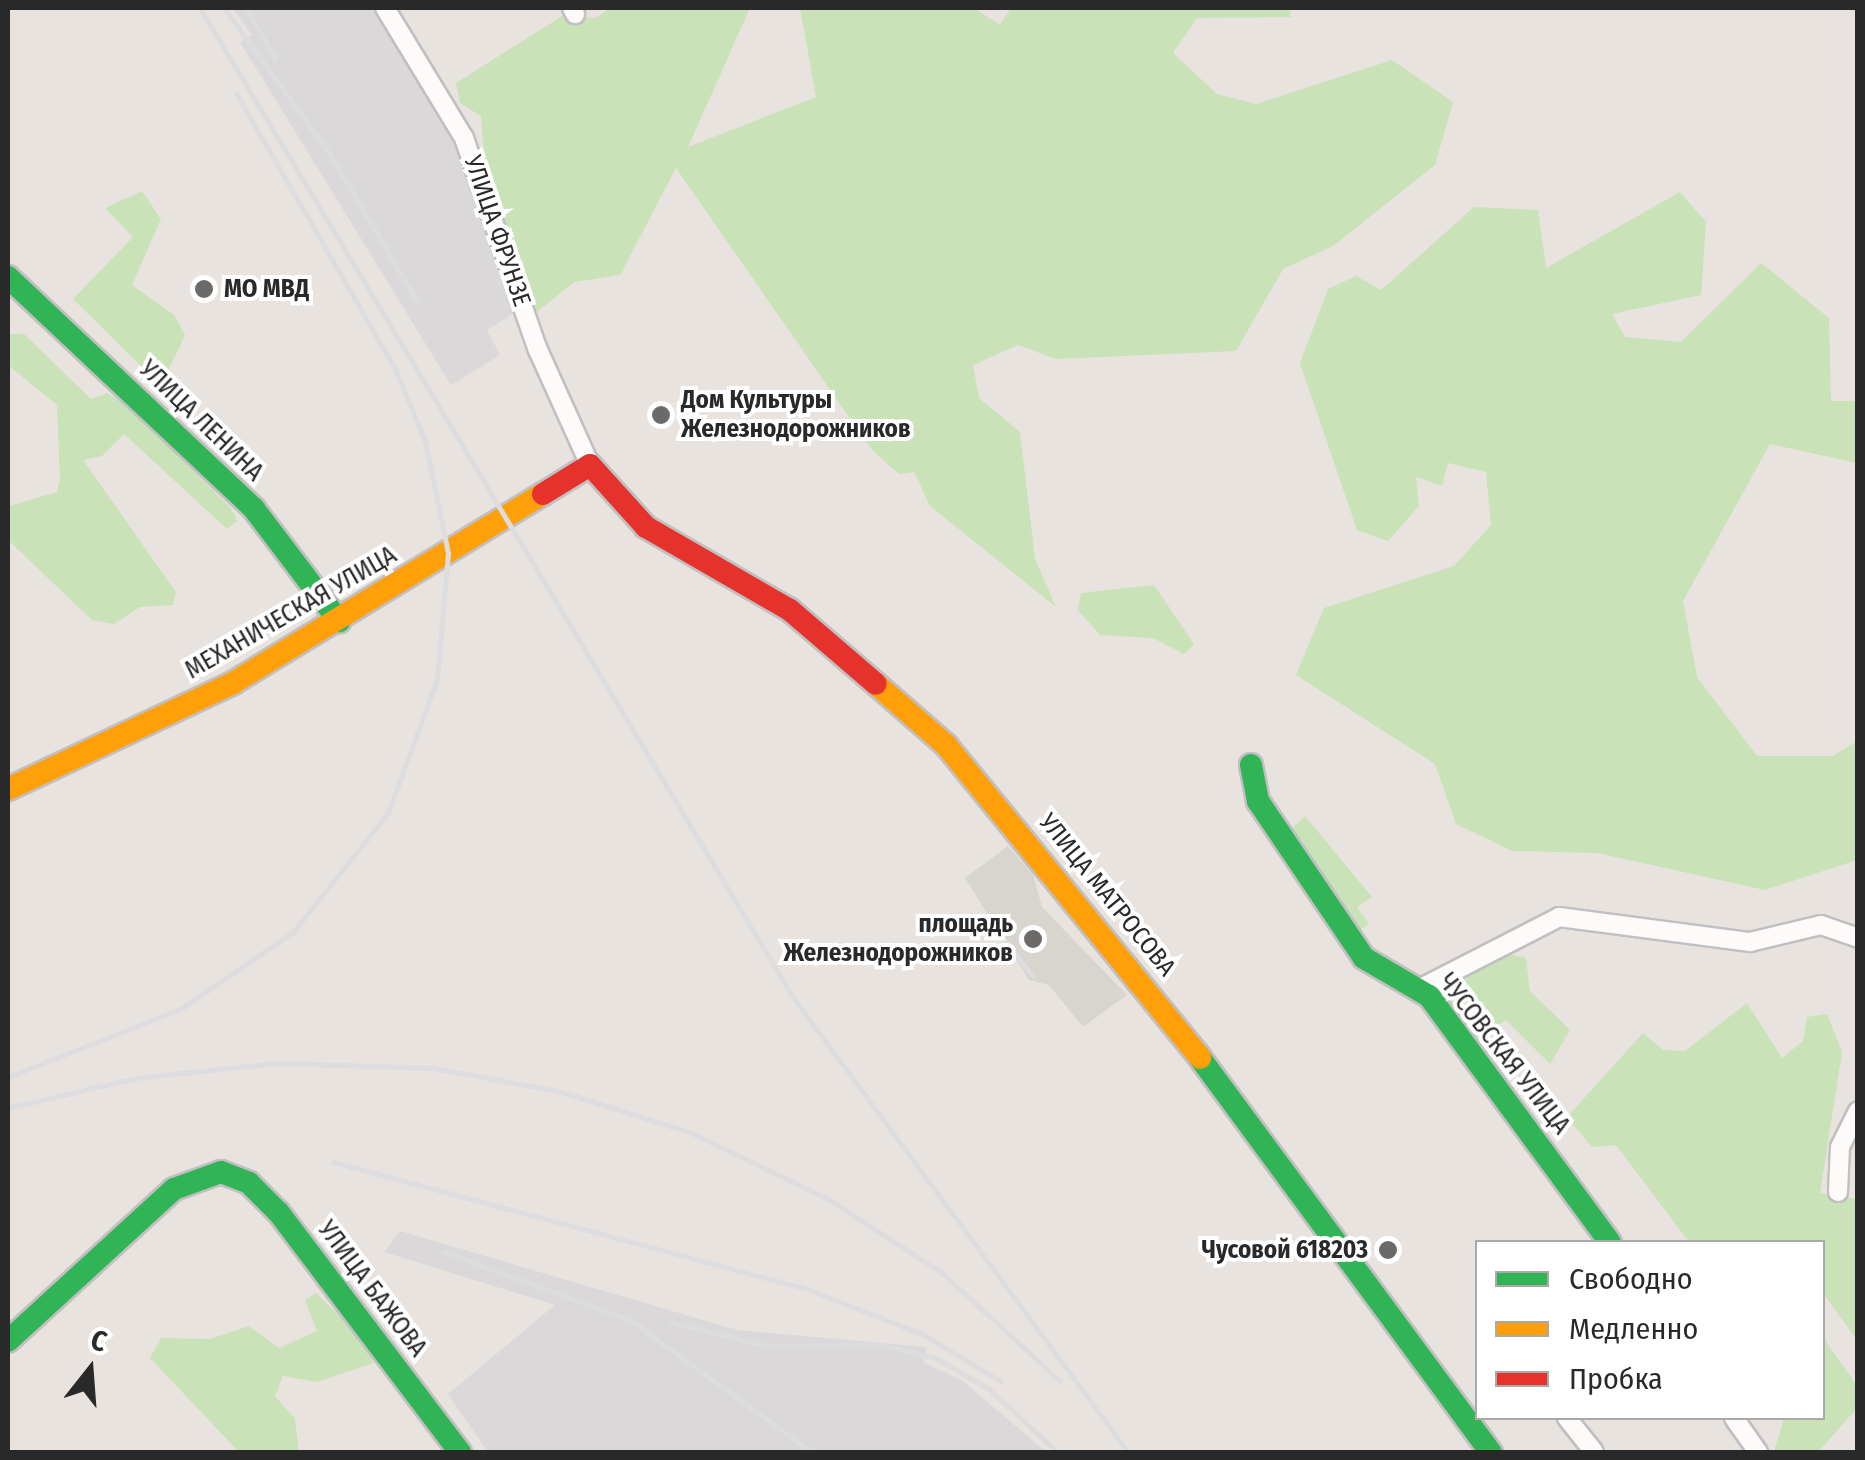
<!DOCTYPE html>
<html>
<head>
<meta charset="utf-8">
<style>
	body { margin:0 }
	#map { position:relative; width:1865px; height:1460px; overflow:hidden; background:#e8e3de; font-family:"Fira Sans Condensed",sans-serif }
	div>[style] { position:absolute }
	.industrial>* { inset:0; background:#dbd8da }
	.green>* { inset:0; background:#c9e2b8 }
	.plaza>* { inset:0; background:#d8d4ce }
	.roads { filter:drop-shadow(2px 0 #c1bfc0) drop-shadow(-2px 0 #c1bfc0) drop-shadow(0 2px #c1bfc0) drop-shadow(0 -2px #c1bfc0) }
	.street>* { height:18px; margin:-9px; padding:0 9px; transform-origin:9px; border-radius:9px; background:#fcfbfa }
	.fast>* { height:22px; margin:-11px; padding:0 11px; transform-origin:11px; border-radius:11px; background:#30b455 }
	.slow>* { height:22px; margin:-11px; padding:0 11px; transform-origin:11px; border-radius:11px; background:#ff9f0a }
	.jam>* { height:22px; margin:-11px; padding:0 11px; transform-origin:11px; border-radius:11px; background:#e5322d }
	.rail>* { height:5px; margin:-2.5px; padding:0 2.5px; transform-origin:2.5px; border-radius:2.5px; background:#dddcde }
	.dots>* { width:28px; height:28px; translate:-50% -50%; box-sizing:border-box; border:5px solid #fff; border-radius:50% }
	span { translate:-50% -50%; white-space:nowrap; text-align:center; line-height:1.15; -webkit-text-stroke:8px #fff; paint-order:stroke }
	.street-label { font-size:25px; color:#292929 }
	.poi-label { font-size:25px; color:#292929; font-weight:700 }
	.left { translate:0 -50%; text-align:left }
	.right { translate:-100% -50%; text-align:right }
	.frame { position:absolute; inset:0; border:10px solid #292929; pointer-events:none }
	.legend { position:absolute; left:1475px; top:1240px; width:350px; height:180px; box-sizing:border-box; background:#fff; border:2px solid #a9a9a9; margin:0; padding:12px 18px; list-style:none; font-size:30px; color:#292929 }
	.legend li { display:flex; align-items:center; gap:20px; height:50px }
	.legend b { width:50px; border:2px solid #a9a9a9 }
	.north { position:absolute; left:40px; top:1320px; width:100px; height:100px; -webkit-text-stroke:8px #fff; paint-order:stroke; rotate:17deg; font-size:28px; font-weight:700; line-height:40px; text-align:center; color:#292929 }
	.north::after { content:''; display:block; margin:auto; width:35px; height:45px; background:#292929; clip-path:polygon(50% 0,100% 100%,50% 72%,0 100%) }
</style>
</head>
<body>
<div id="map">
	<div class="industrial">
		<i style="clip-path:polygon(232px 8px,372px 8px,460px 150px,514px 313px,487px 330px,500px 355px,451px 385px,240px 42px,252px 35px)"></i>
		<i style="clip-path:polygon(400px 1231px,737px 1330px,927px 1347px,923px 1362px,963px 1381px,1046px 1452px,488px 1452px,448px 1394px,555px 1305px,384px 1252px)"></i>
	</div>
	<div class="green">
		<i style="clip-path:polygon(611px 8px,750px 8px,688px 147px,816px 97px,800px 8px,974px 8px,1000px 25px,1011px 8px,1290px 8px,1291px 17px,1197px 18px,1173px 53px,1217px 94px,1256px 104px,1392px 60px,1453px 102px,1435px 165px,1333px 246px,1283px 269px,1236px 351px,1056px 359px,1018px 345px,973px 365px,979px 398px,1020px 432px,1035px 559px,1056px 607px,930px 506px,914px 472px,899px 474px,872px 450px,676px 168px,620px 275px,574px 282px,537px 312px,485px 172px,481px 116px,460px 103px,456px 83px,564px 15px,595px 18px)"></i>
		<i style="clip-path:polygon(142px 191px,161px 219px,132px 285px,174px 315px,185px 335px,166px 375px,151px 376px,73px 299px,133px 237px,105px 208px)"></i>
		<i style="clip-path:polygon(1680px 192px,1706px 222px,1701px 295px,1612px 314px,1625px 337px,1681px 342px,1761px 263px,1829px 318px,1831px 401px,1857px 401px,1857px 463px,1770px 444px,1683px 601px,1697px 677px,1757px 756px,1833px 756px,1857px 741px,1857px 860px,1765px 890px,1597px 853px,1512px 851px,1456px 824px,1435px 764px,1296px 675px,1324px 608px,1454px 566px,1491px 525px,1486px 472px,1448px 463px,1442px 486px,1416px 477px,1419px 506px,1388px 541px,1357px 530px,1300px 363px,1328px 289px,1356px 276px,1381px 290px,1474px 207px,1538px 210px,1546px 268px)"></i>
		<i style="clip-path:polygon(8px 334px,24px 334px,91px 399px,107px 393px,124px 403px,231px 508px,237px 521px,227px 529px,124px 434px,102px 456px,83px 460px,176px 592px,173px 605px,140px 607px,114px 624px,92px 620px,8px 540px,9px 506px,57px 492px,60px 480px,57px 405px,8px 365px)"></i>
		<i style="clip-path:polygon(1154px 585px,1194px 644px,1184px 654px,1153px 638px,1100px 635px,1078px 610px,1081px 593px)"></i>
		<i style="clip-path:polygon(1305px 816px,1372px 897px,1357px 907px,1369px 924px,1359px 930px,1290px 830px)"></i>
		<i style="clip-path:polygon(1503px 953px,1526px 958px,1530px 991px,1570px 1030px,1550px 1064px,1506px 1020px,1473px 1043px,1442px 996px,1450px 981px)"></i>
		<i style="clip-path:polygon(1747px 1003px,1782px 1058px,1803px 1041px,1807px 1017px,1827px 1014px,1842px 1052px,1820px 1193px,1857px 1199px,1857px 1340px,1823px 1293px,1822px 1242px,1689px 1242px,1616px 1145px,1592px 1147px,1567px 1117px,1643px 1033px,1663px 1050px,1685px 1051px)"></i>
		<i style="clip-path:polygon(316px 1293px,370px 1346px,373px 1363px,317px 1382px,283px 1376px,275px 1396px,295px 1419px,299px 1452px,239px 1452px,150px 1358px,161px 1338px,210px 1339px,249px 1326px,279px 1348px,317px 1331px,305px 1300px)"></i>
		<i style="clip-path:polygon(1823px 1337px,1855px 1383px,1857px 1408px,1818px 1452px,1774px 1452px,1784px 1418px,1822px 1418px)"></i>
	</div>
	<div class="plaza">
		<i style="clip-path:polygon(1008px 846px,1033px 875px,1042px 907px,1127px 995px,1083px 1027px,1049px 985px,1029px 980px,965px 878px)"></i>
	</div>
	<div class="roads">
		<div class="street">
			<i style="left:385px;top:8px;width:152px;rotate:58.7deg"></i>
			<i style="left:464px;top:138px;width:225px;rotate:70.8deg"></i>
			<i style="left:538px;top:350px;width:126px;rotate:65.7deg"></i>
			<i style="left:572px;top:8px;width:7px;rotate:63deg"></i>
			<i style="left:1421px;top:988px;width:155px;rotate:-27.2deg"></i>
			<i style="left:1559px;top:917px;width:193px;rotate:7.5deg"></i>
			<i style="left:1750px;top:942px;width:73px;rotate:-13.5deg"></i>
			<i style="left:1821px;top:925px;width:39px;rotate:19deg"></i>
			<i style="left:1838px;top:1192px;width:45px;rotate:-87.5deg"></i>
			<i style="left:1840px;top:1147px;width:40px;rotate:-63.4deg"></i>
			<i style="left:1567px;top:1418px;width:43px;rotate:51.5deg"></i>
			<i style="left:1734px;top:1418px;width:42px;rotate:54.8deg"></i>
		</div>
		<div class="fast">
			<i style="left:8px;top:277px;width:338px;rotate:43.3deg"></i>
			<i style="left:254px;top:509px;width:141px;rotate:52.8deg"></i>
			<i style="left:1251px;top:765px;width:37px;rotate:79deg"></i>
			<i style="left:1258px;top:801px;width:189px;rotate:56deg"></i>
			<i style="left:1364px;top:958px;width:75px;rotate:30.3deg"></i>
			<i style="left:1429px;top:996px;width:305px;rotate:53.7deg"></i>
			<i style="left:1200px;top:1058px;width:490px;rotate:53.6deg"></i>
			<i style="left:8px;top:1341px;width:225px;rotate:-42.5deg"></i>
			<i style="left:174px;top:1189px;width:50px;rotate:-19.9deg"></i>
			<i style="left:221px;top:1172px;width:30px;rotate:21deg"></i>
			<i style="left:249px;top:1183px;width:42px;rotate:45deg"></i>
			<i style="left:279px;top:1213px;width:300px;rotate:52.9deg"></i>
		</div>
		<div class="slow">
			<i style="left:876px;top:684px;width:93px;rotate:41.1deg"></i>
			<i style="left:946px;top:745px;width:403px;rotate:50.9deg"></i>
			<i style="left:8px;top:789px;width:249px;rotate:-25.2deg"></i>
			<i style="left:233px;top:683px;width:363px;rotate:-31.4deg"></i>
		</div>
		<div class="jam">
			<i style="left:543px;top:494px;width:55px;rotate:-31.7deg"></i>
			<i style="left:590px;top:465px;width:84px;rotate:47.9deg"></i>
			<i style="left:646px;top:527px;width:166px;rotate:30deg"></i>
			<i style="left:790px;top:610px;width:113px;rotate:40.7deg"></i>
		</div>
	</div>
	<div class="rail">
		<i style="left:200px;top:8px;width:1152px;rotate:59.07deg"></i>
		<i style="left:792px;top:996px;width:566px;rotate:53.62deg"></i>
		<i style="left:224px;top:8px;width:179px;rotate:54.1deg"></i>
		<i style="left:329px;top:153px;width:172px;rotate:59.3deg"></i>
		<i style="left:246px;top:8px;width:58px;rotate:59.9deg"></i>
		<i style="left:998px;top:932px;width:56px;rotate:51.5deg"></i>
		<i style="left:8px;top:1077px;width:187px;rotate:-21.6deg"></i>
		<i style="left:182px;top:1008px;width:135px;rotate:-34.4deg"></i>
		<i style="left:293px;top:932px;width:152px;rotate:-51.4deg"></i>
		<i style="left:388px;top:813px;width:143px;rotate:-69.9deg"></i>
		<i style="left:437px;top:679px;width:126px;rotate:-85deg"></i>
		<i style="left:448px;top:553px;width:114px;rotate:-101.6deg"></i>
		<i style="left:425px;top:441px;width:80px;rotate:-112.7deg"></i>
		<i style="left:394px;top:367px;width:316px;rotate:-120deg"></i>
		<i style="left:8px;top:1108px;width:130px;rotate:-13.3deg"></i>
		<i style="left:135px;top:1078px;width:144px;rotate:-6deg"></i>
		<i style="left:278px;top:1063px;width:156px;rotate:1.8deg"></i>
		<i style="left:434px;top:1068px;width:130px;rotate:10.6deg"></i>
		<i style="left:562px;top:1092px;width:136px;rotate:17.5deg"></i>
		<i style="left:692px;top:1133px;width:151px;rotate:25.9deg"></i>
		<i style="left:828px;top:1199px;width:135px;rotate:32.9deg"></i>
		<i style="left:941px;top:1272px;width:161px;rotate:42.5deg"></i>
		<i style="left:333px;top:1162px;width:494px;rotate:15deg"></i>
		<i style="left:810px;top:1290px;width:123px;rotate:21.5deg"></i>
		<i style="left:924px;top:1335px;width:89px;rotate:31.2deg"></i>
		<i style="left:444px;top:1252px;width:198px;rotate:20.1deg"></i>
		<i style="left:630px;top:1320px;width:225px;rotate:36deg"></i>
		<i style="left:671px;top:1322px;width:99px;rotate:14deg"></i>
		<i style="left:767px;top:1346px;width:114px;rotate:-0.5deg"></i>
		<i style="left:881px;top:1345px;width:57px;rotate:13.3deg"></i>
		<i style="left:936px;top:1358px;width:61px;rotate:30.3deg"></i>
		<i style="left:989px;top:1389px;width:93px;rotate:42.8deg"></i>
	</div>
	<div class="dots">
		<i style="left:204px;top:289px;background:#6c6a68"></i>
		<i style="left:661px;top:415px;background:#6c6a68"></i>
		<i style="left:1033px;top:939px;background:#6c6a68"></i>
		<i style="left:1388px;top:1250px;background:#6c6a68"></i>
	</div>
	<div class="street-label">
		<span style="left:497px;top:231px;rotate:71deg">УЛИЦА ФРУНЗЕ</span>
		<span style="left:201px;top:421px;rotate:44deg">УЛИЦА ЛЕНИНА</span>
		<span style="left:291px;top:613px;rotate:-30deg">МЕХАНИЧЕСКАЯ УЛИЦА</span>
		<span style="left:1107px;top:895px;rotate:51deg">УЛИЦА МАТРОСОВА</span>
		<span style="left:1504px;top:1054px;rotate:52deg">ЧУСОВСКАЯ УЛИЦА</span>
		<span style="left:372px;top:1289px;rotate:53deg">УЛИЦА БАЖОВА</span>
	</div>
	<div class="poi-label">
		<span class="left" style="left:224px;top:289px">МО МВД</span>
		<span class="left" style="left:681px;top:415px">Дом Культуры<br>Железнодорожников</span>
		<span class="right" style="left:1013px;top:939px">площадь<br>Железнодорожников</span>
		<span class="right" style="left:1368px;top:1250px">Чусовой 618203</span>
	</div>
	<div class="frame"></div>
	<ul class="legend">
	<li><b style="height:12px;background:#30b455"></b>Свободно</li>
	<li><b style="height:12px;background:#ff9f0a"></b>Медленно</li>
	<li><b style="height:12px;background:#e5322d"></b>Пробка</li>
	</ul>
	<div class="north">С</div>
</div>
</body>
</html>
